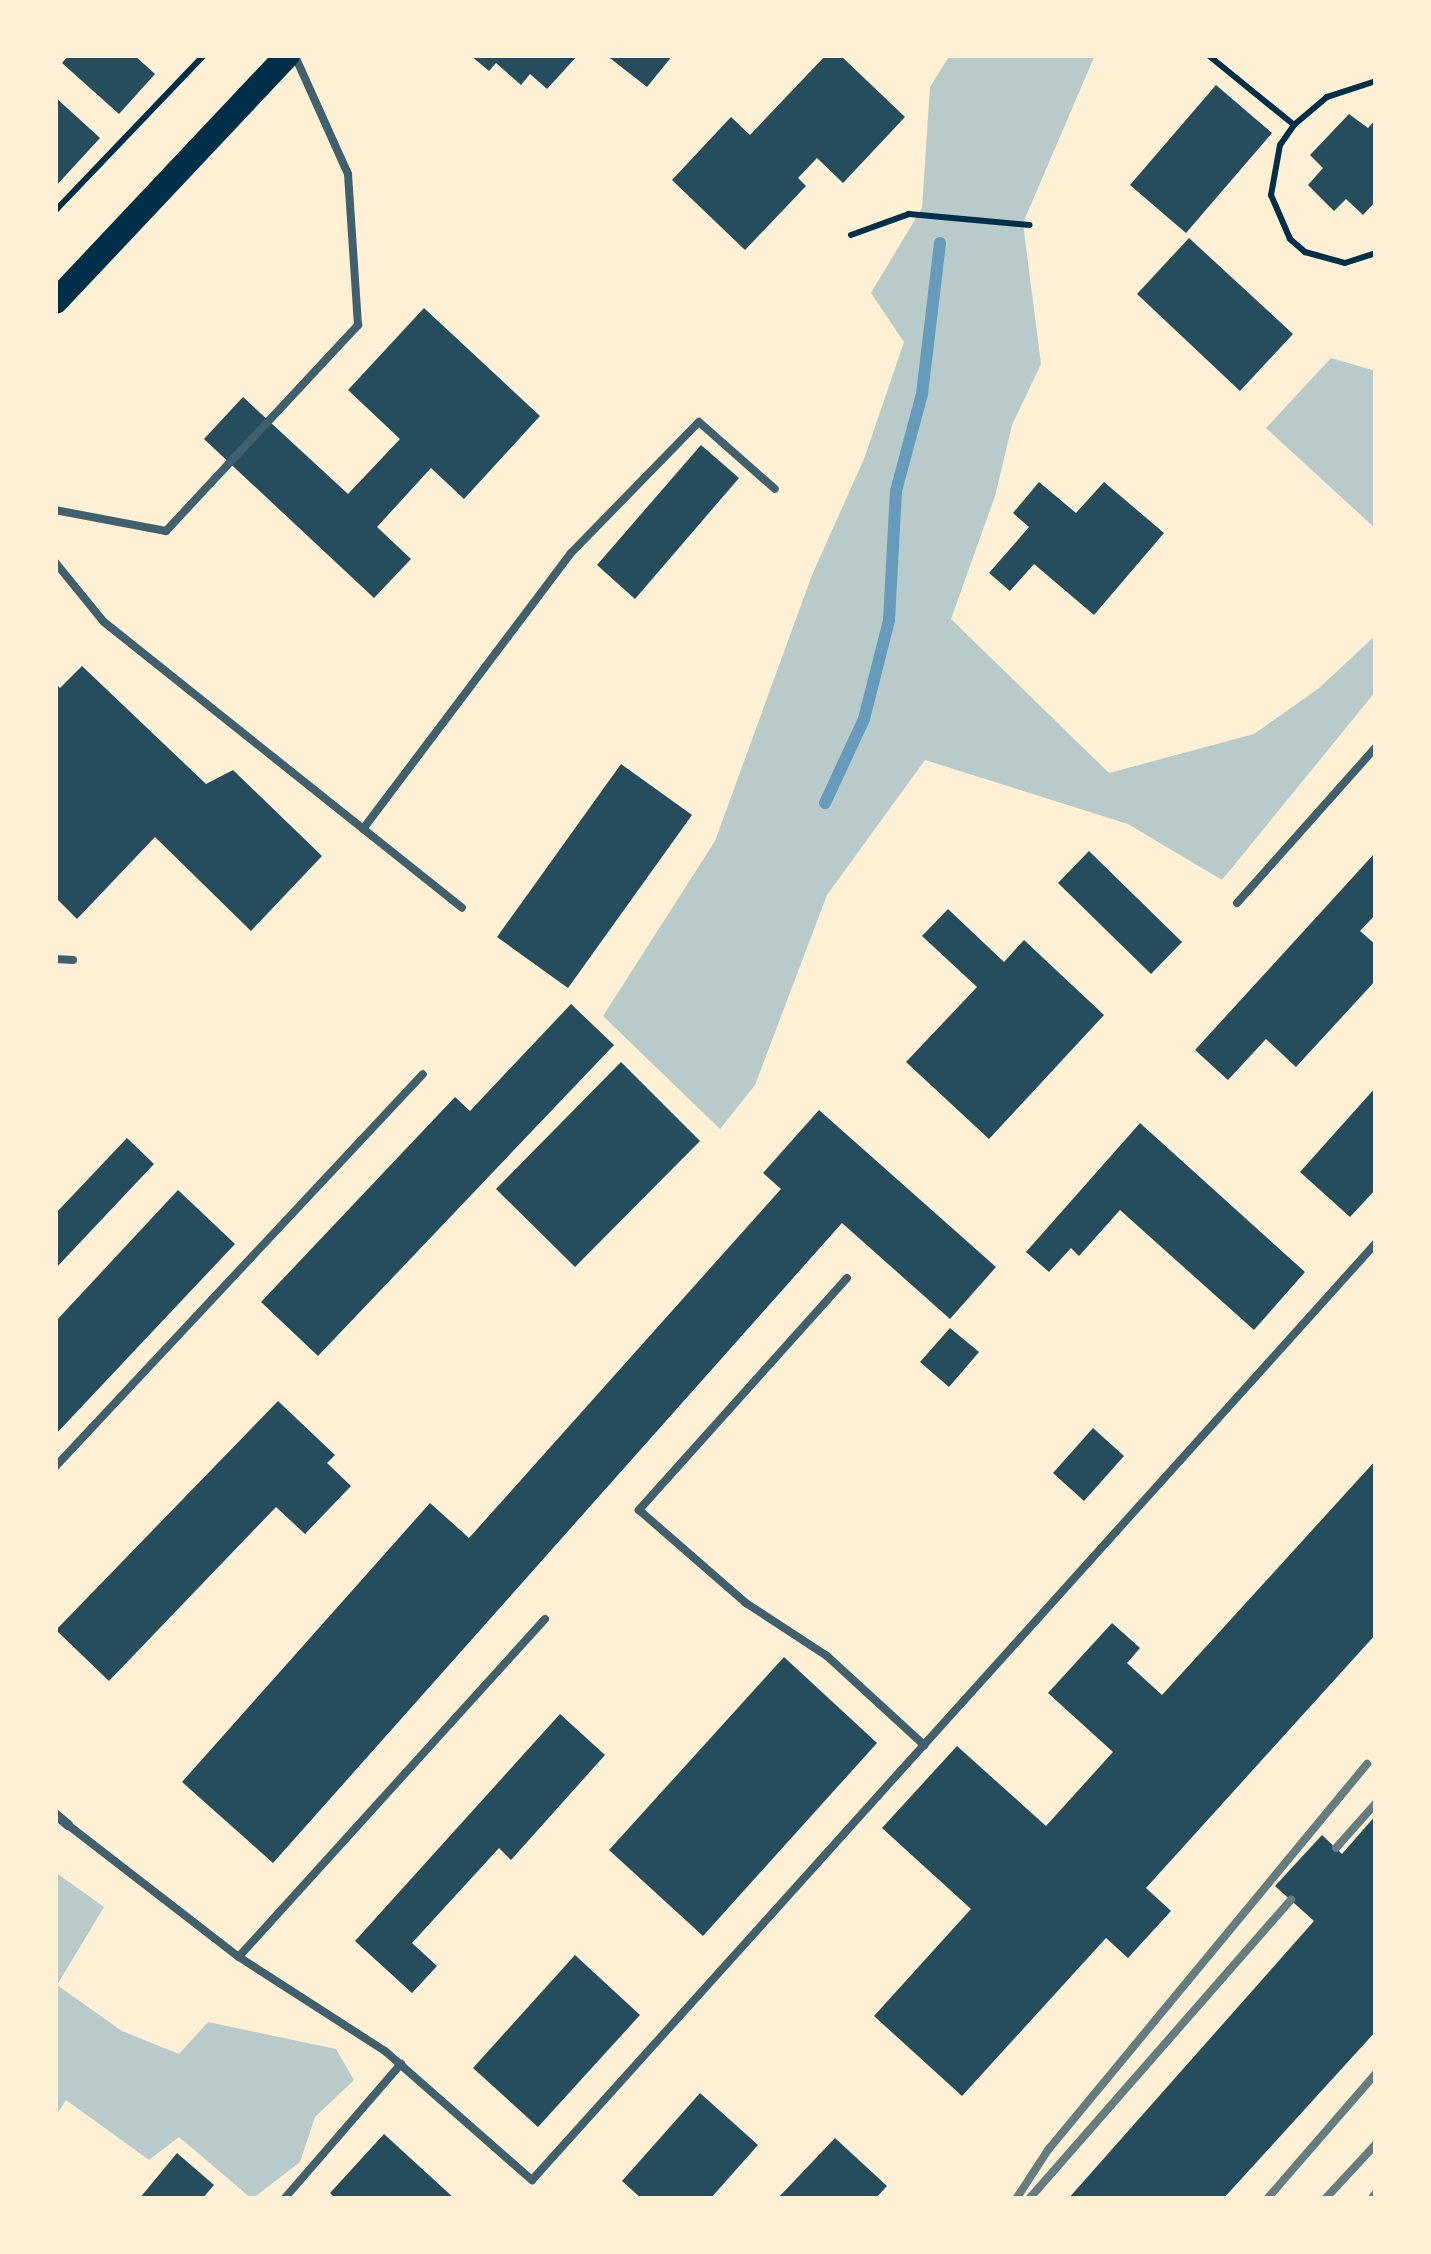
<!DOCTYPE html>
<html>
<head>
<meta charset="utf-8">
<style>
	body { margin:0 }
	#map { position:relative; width:1431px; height:2254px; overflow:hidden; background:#fdf0d5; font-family:Barlow,sans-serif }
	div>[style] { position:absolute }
	.green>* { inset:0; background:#b9caca }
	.stream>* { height:12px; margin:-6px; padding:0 6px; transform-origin:6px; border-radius:6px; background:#669bbc }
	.building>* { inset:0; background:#264d5e }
	.path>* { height:6px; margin:-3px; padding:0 3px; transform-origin:3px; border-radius:3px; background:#003049 }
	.service>* { height:8px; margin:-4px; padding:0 4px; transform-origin:4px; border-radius:4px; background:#3f606c }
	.minor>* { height:10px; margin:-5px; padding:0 5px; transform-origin:5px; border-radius:5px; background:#3f606c }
	.primary>* { height:25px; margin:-12.5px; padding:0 12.5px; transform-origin:12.5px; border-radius:12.5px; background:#003049 }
	.rail>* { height:8px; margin:-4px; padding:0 4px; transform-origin:4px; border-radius:4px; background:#657d81 }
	span { translate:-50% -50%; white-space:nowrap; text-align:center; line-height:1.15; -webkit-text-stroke:9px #fdf0d5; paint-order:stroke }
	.frame { position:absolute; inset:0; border:58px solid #fdf0d5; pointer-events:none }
</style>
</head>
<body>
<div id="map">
	<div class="green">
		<i style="clip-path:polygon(950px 55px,1095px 55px,1023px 223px,1041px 364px,1012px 425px,995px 496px,951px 619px,1109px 773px,1254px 734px,1319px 688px,1376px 635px,1376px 691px,1222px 880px,1128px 824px,925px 760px,827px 895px,755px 1085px,720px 1129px,603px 1016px,715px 841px,812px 575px,864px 459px,904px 342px,871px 293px,922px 208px,930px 87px)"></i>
		<i style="clip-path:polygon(1331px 358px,1376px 371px,1376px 529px,1266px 428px)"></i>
		<i style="clip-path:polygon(55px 1872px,104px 1907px,57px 1985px,122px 2031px,179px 2054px,208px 2022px,336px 2049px,354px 2080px,315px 2117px,300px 2162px,252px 2199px,179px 2137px,149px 2160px,66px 2100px,55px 2117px)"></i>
	</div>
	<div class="stream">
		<i style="left:825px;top:803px;width:93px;rotate:-65.1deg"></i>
		<i style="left:864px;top:719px;width:102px;rotate:-75.8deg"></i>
		<i style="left:889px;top:620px;width:129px;rotate:-86.9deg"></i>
		<i style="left:896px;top:491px;width:100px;rotate:-75deg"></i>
		<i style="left:922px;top:394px;width:152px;rotate:-83.2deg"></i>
	</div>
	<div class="building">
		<i style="clip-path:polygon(69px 55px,134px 55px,155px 74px,119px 114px,62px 63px)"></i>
		<i style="clip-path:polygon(470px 55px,578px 55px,547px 89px,530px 74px,521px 85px,496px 63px,489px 71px)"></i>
		<i style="clip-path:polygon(606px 55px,673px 55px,647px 87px)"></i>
		<i style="clip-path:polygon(826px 55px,840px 55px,905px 117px,843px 183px,817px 158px,798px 178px,806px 186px,745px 250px,672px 180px,731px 117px,750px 135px)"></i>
		<i style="clip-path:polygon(1216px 85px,1272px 133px,1186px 233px,1130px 185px)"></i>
		<i style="clip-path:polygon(55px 97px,100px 138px,55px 187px)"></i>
		<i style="clip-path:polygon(1349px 114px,1368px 128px,1376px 119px,1376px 201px,1363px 215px,1346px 199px,1334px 211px,1308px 185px,1323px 168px,1310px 155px)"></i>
		<i style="clip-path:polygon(1189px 238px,1293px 334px,1240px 391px,1137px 294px)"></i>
		<i style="clip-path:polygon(424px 308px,540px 416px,464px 499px,431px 468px,377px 527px,411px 559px,374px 598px,204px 439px,243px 397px,348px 494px,400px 439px,348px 390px)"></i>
		<i style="clip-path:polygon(701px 445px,739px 478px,635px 599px,597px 565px)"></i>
		<i style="clip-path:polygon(1039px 482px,1076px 513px,1104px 482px,1164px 533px,1094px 615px,1034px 564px,1010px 591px,989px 573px,1029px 527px,1013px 513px)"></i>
		<i style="clip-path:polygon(82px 666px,206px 784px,233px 770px,322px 856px,251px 931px,155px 837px,77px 919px,55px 897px,55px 683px,60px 688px)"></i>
		<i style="clip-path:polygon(621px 764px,692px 815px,568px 988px,497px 937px)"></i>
		<i style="clip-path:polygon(1089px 851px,1182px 942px,1151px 974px,1058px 883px)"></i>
		<i style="clip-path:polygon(1374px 854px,1376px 914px,1360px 931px,1376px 945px,1376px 980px,1296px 1067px,1266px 1039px,1228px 1080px,1195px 1050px)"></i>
		<i style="clip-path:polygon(948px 909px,1004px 962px,1024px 940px,1104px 1015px,989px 1139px,906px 1062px,977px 987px,922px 936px)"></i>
		<i style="clip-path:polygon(571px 1004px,614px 1045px,318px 1356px,261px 1302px,455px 1097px,470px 1111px)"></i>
		<i style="clip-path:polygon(621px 1062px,700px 1141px,575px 1267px,496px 1189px)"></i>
		<i style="clip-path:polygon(1376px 1087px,1376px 1189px,1350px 1217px,1300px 1172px)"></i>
		<i style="clip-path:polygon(819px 1110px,996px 1267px,950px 1319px,842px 1223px,273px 1863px,182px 1782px,430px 1503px,469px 1538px,781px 1189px,763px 1173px)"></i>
		<i style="clip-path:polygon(1140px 1123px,1305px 1272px,1254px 1330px,1120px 1210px,1079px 1256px,1071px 1248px,1049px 1272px,1026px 1252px)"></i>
		<i style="clip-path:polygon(127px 1138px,154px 1164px,55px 1269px,55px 1214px)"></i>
		<i style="clip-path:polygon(178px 1190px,235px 1244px,55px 1435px,55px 1322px)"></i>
		<i style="clip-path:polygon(950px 1328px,979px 1352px,949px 1387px,920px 1362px)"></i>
		<i style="clip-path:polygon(278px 1401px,335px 1455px,327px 1463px,351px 1486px,305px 1534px,276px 1507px,109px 1681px,56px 1630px)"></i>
		<i style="clip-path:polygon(1093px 1428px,1124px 1456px,1084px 1501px,1053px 1473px)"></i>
		<i style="clip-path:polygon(1376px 1460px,1376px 1634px,1146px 1888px,1171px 1911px,1128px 1958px,1106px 1938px,962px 2096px,874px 2016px,971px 1909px,882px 1828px,957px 1746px,1046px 1826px,1113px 1752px,1048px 1693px,1112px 1623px,1140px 1648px,1127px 1663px,1162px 1695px)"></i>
		<i style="clip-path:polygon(784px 1657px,877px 1743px,703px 1936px,609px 1850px)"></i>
		<i style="clip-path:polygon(560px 1714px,605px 1755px,511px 1860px,499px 1848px,412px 1943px,437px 1966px,412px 1993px,355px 1941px)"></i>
		<i style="clip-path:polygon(1376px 1815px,1376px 2031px,1223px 2199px,1068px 2199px,1314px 1921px,1275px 1886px,1322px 1835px,1342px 1854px)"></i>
		<i style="clip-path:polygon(575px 1955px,640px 2015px,538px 2127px,473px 2068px)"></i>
		<i style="clip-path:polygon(700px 2093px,758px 2145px,710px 2199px,642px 2199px,622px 2181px)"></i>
		<i style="clip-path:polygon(384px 2134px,455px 2199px,336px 2199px,330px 2193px)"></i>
		<i style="clip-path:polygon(835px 2138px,887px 2186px,875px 2199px,777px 2199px)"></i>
		<i style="clip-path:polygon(177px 2153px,214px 2185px,202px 2199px,139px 2199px)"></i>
	</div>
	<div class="path">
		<i style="left:1208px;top:55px;width:111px;rotate:39.1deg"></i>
		<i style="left:1376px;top:81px;width:52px;rotate:161.9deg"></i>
		<i style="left:1327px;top:97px;width:43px;rotate:139.7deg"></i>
		<i style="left:1294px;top:125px;width:24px;rotate:125deg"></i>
		<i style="left:1280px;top:145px;width:51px;rotate:100.2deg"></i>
		<i style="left:1271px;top:195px;width:48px;rotate:66.6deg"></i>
		<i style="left:1290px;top:239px;width:20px;rotate:41deg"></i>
		<i style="left:1305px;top:252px;width:41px;rotate:15.4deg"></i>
		<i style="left:1345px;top:263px;width:33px;rotate:-18deg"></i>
		<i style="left:55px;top:211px;width:216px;rotate:-46.3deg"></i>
		<i style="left:851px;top:235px;width:62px;rotate:-19.9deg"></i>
		<i style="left:909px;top:214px;width:121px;rotate:5.2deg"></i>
	</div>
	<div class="service">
		<i style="left:55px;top:510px;width:113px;rotate:10.7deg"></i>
		<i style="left:166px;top:531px;width:282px;rotate:-47deg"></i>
		<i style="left:358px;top:325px;width:151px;rotate:-93.8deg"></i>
		<i style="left:348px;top:174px;width:129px;rotate:-114.2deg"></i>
		<i style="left:55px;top:562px;width:77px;rotate:50.8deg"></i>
		<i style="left:104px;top:622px;width:458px;rotate:38.6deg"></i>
		<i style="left:363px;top:829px;width:346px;rotate:-53deg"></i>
		<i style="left:571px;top:553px;width:183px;rotate:-45.7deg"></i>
		<i style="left:699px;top:422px;width:101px;rotate:41.4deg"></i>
		<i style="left:1237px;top:903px;width:209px;rotate:-48.3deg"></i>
		<i style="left:55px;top:959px;width:18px;rotate:3deg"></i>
		<i style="left:847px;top:1278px;width:312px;rotate:131.9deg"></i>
		<i style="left:639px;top:1510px;width:142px;rotate:41deg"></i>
		<i style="left:746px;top:1603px;width:97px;rotate:33.2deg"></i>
		<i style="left:827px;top:1656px;width:132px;rotate:42.5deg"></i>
		<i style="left:55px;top:1467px;width:538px;rotate:-46.88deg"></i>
		<i style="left:545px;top:1619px;width:456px;rotate:132.2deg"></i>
		<i style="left:239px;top:1957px;width:174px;rotate:32.8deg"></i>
		<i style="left:385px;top:2051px;width:196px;rotate:41.3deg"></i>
		<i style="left:532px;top:2180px;width:1261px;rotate:-47.99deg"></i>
		<i style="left:68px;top:1825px;width:216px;rotate:37.7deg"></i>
		<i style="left:284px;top:2199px;width:179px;rotate:-49.1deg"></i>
	</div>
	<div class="minor">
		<i style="left:55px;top:1814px;width:17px;rotate:40deg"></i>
	</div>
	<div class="primary">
		<i style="left:55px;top:301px;width:338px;rotate:-46.7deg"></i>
	</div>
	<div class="rail">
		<i style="left:1336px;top:1848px;width:60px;rotate:-48.4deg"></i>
		<i style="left:1016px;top:2199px;width:59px;rotate:-56.9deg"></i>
		<i style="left:1048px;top:2150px;width:501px;rotate:-50.43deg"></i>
		<i style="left:1029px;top:2199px;width:398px;rotate:-48.8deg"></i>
		<i style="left:1267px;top:2199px;width:167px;rotate:-49.1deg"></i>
		<i style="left:1325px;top:2199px;width:75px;rotate:-47.2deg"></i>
		<i style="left:1371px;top:2199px;width:8px;rotate:-50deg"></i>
	</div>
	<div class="frame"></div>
</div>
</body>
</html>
